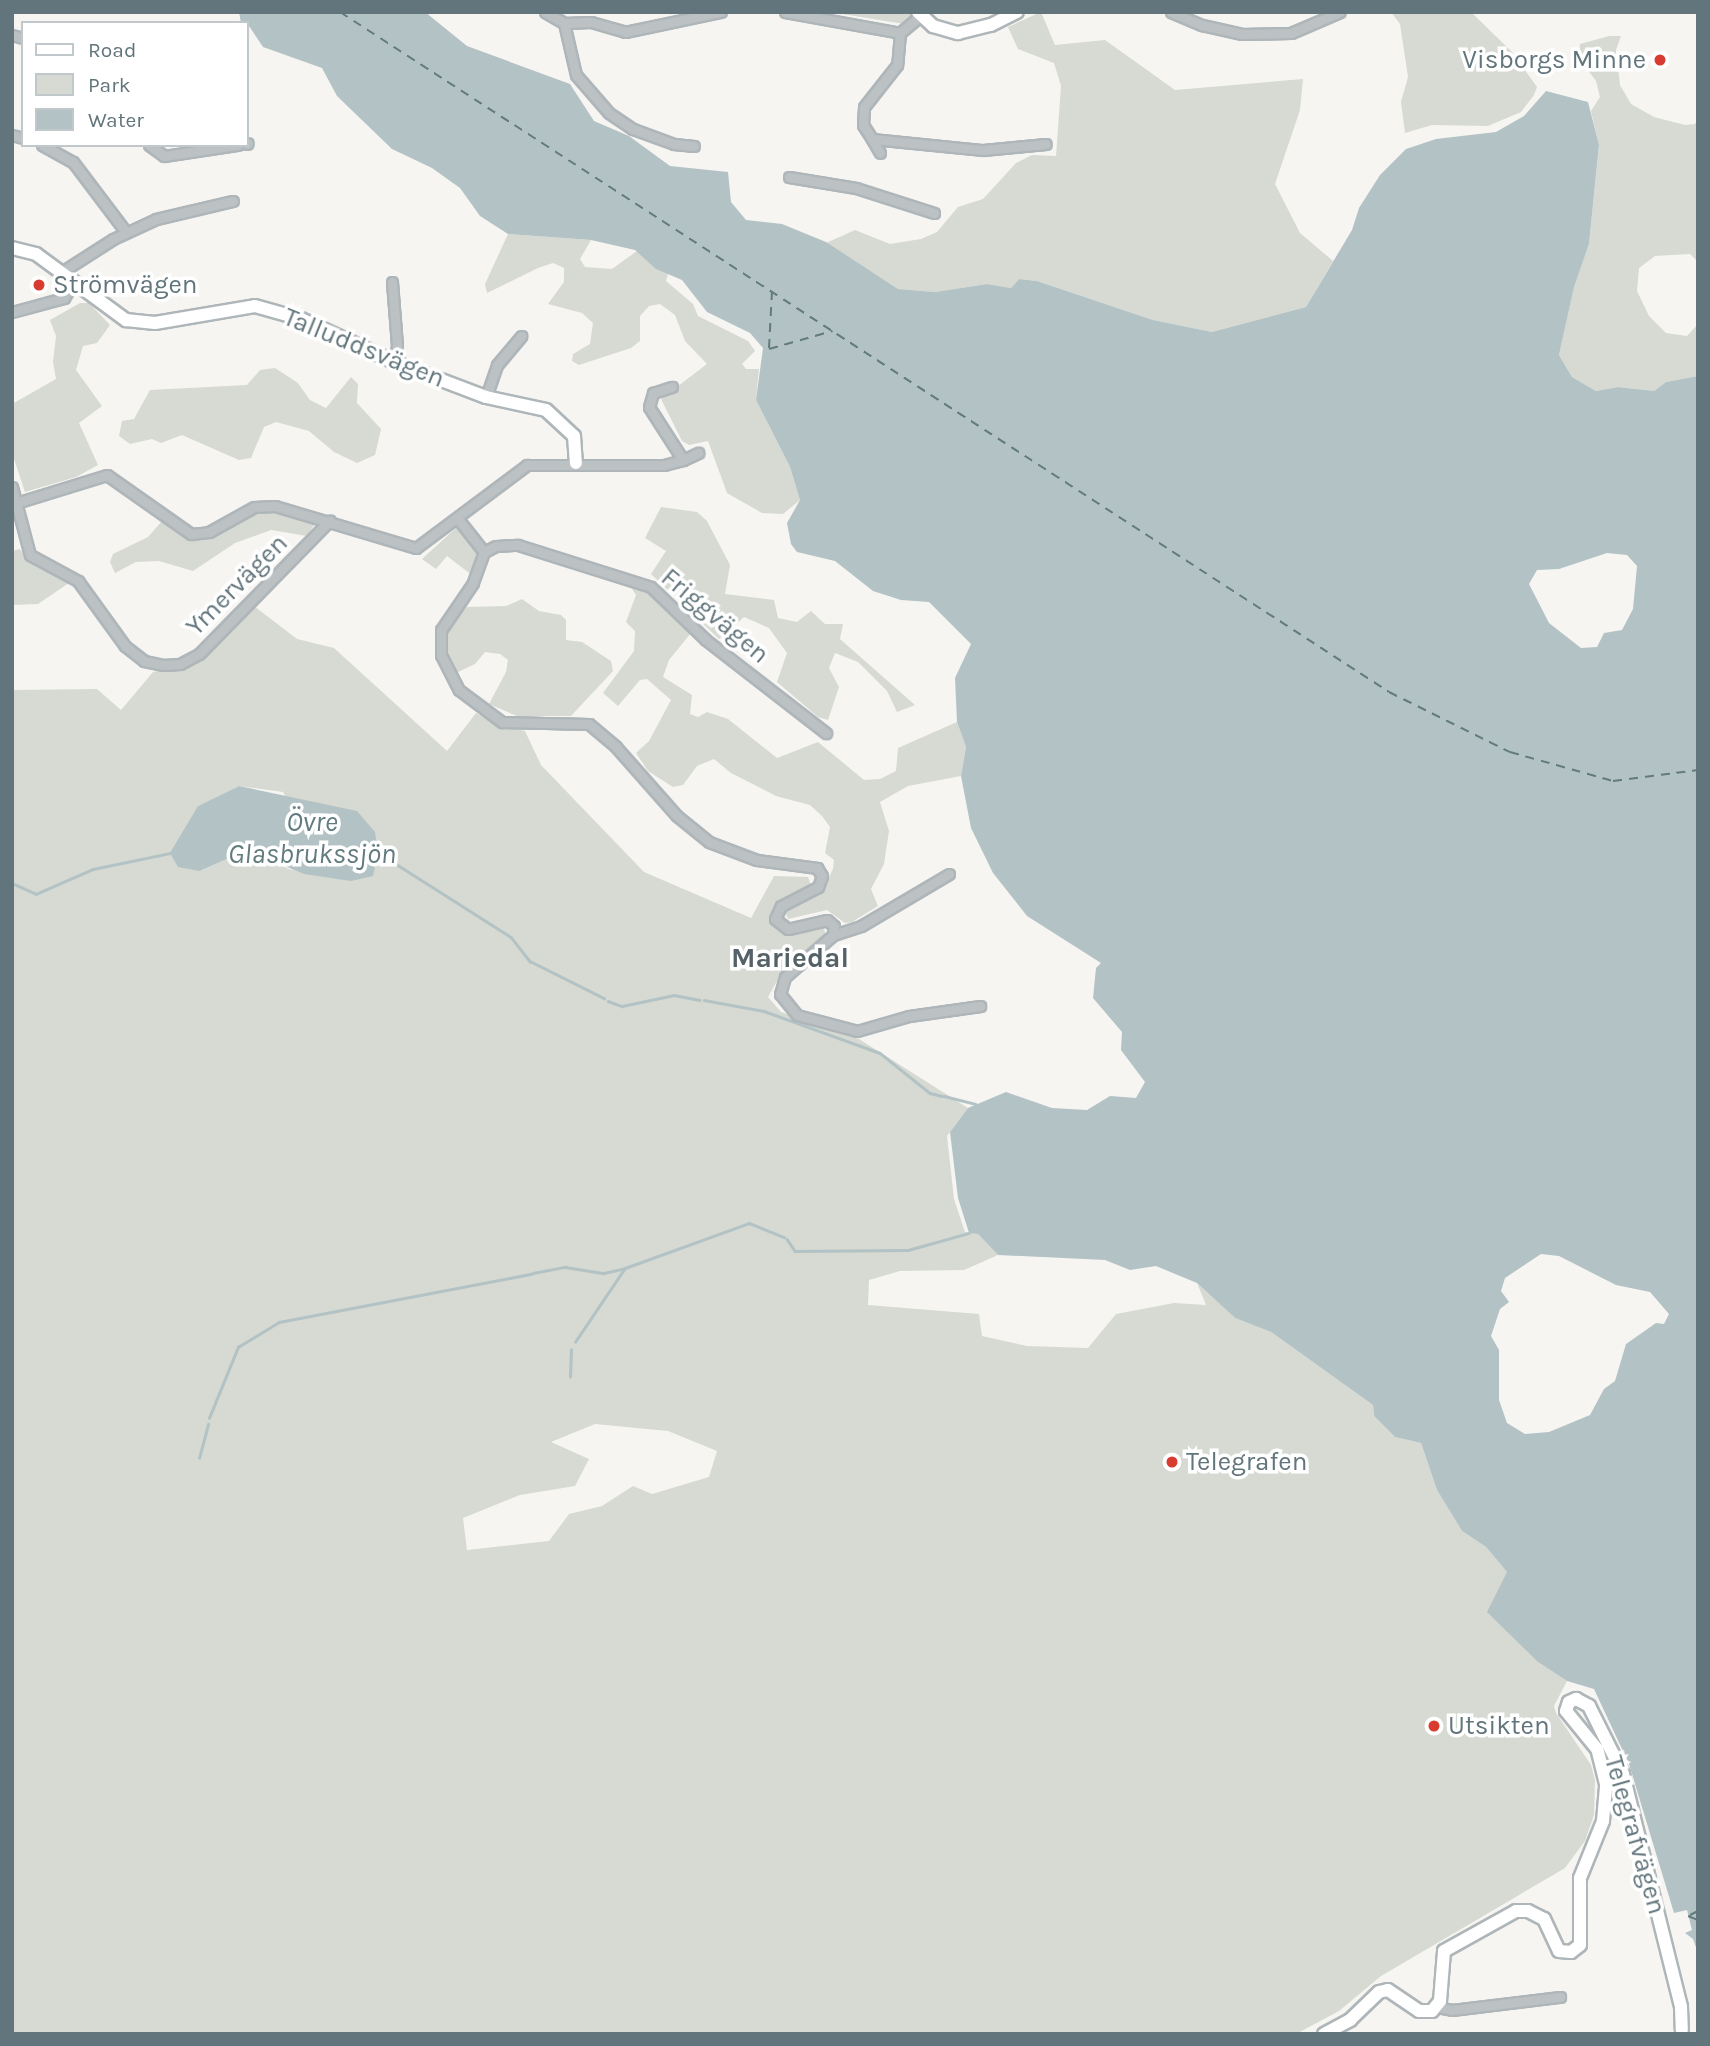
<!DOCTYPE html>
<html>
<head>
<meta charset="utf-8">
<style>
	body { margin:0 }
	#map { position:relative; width:1710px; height:2046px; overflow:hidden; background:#f6f5f2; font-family:Karla,sans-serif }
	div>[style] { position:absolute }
	.green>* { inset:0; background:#d6dad2 }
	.water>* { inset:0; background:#b3c2c4 }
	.stream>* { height:2.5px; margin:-1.25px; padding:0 1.25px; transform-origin:1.25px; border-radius:1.25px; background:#b3c2c4 }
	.ferry>* { height:2px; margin-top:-1px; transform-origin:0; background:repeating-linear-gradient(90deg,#627b7f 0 9px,transparent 0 16px) }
	.roads { filter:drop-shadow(2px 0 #afb6b9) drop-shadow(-2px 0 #afb6b9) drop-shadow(0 2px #afb6b9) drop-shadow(0 -2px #afb6b9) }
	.street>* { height:9px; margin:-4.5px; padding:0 4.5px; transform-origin:4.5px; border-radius:4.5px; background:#bcc2c4 }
	.secondary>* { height:12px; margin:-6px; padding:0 6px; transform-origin:6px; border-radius:6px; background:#fff }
	.dots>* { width:19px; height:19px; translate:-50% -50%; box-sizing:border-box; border:4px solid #fff; border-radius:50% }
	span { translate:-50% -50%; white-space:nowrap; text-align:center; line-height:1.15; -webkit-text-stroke:7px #fff; paint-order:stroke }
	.poi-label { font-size:26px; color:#62757c }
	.right { translate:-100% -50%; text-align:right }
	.left { translate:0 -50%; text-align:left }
	.street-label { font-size:26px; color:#62757c }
	.water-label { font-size:28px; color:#627b7f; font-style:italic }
	.neighbourhood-label { font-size:28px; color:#546267; font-weight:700 }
	.frame { position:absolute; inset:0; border:14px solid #62757c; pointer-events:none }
	.legend { position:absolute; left:21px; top:21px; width:228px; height:126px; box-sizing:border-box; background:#fff; border:2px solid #c0c8cb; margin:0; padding:9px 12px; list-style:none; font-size:21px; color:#62757c }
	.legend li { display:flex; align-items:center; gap:14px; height:35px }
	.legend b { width:35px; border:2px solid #c0c8cb }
</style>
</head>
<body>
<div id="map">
	<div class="green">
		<i style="clip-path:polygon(830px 12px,914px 12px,915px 14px,904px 24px)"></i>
		<i style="clip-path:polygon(1041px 12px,1055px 45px,1105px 40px,1175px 90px,1303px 79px,1300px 110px,1275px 184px,1300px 233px,1333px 261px,1306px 307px,1212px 332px,1153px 320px,1037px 281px,1019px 279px,1011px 288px,987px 284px,935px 292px,898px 289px,826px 243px,855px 230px,890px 244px,921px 239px,937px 232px,958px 207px,983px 199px,1016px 163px,1032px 155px,1056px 156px,1061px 86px,1054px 63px,1018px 49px,1008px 27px)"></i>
		<i style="clip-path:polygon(1391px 12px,1471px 12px,1512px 52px,1537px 87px,1534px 95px,1521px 112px,1488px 126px,1432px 125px,1405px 133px,1401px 102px,1408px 77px,1400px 24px)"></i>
		<i style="clip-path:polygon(1609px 36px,1621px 36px,1616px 50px,1620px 85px,1631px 104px,1654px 117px,1685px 125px,1695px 124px,1698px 118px,1698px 262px,1690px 254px,1655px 256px,1639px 268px,1637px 291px,1649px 316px,1666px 333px,1687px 336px,1698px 324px,1698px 376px,1666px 382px,1654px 391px,1618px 387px,1596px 391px,1572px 377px,1559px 355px,1574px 286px,1589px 244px,1599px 146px,1591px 111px,1600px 97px,1596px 81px,1578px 57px,1580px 44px)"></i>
		<i style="clip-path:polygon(508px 234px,591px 240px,580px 259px,585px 267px,612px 269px,637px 251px,668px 274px,666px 281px,693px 304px,698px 316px,748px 341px,755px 351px,742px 364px,746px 369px,759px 369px,756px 400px,790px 467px,800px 500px,783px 514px,762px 513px,727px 493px,708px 441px,689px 445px,682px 441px,661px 399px,707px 364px,685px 341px,675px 315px,660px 304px,649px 306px,640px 316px,640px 341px,631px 348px,579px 365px,572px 361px,573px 354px,590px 344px,593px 323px,582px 313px,548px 304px,564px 282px,564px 268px,553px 263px,538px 268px,487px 293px,485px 284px)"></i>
		<i style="clip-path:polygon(80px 303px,89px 303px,110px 325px,97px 343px,83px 346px,76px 370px,102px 406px,79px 423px,98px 465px,76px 477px,25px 492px,12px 453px,12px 404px,56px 379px,53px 362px,56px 336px,50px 320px)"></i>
		<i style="clip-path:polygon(275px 368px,298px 383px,310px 400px,326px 408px,351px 377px,358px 384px,357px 403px,381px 429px,375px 455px,357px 463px,334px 452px,309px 431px,276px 422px,264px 427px,251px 458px,239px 460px,182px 435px,161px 443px,152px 439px,130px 444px,119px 436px,122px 421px,134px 419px,150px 390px,247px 385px,260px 370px)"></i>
		<i style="clip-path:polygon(661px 507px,697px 512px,707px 521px,730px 565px,725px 594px,774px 600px,778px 618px,797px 622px,811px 611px,825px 624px,843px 624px,840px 639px,915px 705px,897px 712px,887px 691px,858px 662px,835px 653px,829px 668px,839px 687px,828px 720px,818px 717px,777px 682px,787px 653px,769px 628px,744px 617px,719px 639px,651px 574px,666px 551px,645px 538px)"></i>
		<i style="clip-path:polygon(262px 510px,286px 513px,314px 525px,307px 536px,271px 530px,235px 543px,193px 571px,159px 561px,136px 562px,115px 573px,110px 562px,113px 554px,148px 537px,163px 520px,200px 540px)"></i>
		<i style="clip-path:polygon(456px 528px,479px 552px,473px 576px,447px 556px,436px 569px,422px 559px)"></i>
		<i style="clip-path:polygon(20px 549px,29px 562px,69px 583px,38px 604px,12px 605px,12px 551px)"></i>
		<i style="clip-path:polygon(632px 589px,644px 590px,664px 603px,691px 633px,669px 660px,663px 677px,692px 695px,690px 714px,698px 717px,707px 712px,728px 719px,777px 758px,818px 742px,864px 780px,880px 779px,896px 771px,898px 748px,957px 722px,966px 747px,961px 776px,908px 786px,880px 802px,889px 831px,884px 864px,871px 889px,878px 906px,852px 922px,845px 923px,827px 910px,788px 919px,784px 908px,824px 887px,833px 869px,834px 860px,825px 853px,830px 827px,822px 816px,810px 805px,776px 796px,731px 773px,714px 759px,697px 766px,683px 785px,673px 787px,648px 771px,636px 753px,649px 741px,671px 700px,647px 679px,640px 680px,618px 706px,603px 693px,634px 651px,635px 631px,626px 622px,636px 595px)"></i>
		<i style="clip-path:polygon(522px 599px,539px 611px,561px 615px,566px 620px,566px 640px,582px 642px,611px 661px,613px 671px,571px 716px,517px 716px,489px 704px,506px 672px,508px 660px,500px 654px,485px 652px,475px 664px,456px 673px,451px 665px,445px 639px,455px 618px,467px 607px,506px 606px)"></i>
		<i style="clip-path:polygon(evenodd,254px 606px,297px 639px,334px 648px,447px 751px,476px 713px,499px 726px,525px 731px,541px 765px,644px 872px,751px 918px,774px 876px,808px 877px,811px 885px,775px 903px,771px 920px,783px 934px,824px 925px,825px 935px,777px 981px,768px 997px,781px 1012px,859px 1039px,968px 1108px,947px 1136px,954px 1199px,965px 1232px,978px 1234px,998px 1255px,964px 1270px,900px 1271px,869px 1280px,868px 1305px,979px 1314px,982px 1336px,1027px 1346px,1088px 1348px,1116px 1314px,1174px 1303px,1206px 1305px,1197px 1283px,1235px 1318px,1271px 1332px,1373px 1405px,1374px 1416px,1395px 1437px,1421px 1443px,1437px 1490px,1462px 1531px,1486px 1547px,1507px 1572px,1538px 1662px,1567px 1681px,1554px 1706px,1556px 1713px,1591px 1765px,1595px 1780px,1594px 1815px,1585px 1841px,1565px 1868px,1381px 1976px,1339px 2011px,1296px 2034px,12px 2034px,12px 690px,97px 689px,121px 710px,153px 672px,194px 665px,254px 606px,239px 786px,283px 792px,333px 878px,289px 869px,261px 856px,237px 854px,201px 871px,198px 806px,239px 786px,254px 606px,595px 1424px,668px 1431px,717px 1451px,709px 1477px,652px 1494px,633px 1486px,602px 1506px,569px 1514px,549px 1541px,467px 1550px,463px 1518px,520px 1495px,575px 1486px,589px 1459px,551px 1442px,595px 1424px)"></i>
	</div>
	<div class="water">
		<i style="clip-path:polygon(evenodd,239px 12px,425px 12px,467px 46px,570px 84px,594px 121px,629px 136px,670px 166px,728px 172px,731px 202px,746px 220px,782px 224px,826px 242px,898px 289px,935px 292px,987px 284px,1011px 288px,1019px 279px,1037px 281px,1153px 320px,1212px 332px,1306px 307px,1352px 230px,1359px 208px,1380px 175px,1406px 149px,1436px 139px,1496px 132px,1524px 116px,1546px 91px,1588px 102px,1599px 145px,1589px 244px,1574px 287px,1559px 355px,1572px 377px,1596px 391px,1618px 387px,1654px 391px,1666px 382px,1698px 376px,1698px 1953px,1693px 1939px,1685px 1933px,1692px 1930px,1687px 1910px,1674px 1913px,1629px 1764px,1594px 1689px,1567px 1681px,1538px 1662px,1487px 1612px,1507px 1572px,1486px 1547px,1462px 1531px,1437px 1490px,1421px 1443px,1395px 1437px,1374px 1416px,1373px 1405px,1271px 1332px,1235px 1318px,1197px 1283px,1156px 1266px,1130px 1270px,1105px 1260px,998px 1255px,978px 1234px,969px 1233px,958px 1198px,950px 1132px,968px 1108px,1006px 1092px,1052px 1108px,1087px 1110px,1110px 1096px,1136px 1098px,1145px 1082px,1121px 1050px,1122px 1032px,1093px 998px,1096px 968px,1101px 963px,1027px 916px,993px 873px,971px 828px,961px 776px,966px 747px,957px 722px,955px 678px,971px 644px,929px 602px,901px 600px,873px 591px,835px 561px,797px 552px,791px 544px,787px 523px,800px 500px,790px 467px,756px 400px,763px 348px,750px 333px,707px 312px,682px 280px,656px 269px,635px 250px,591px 240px,508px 234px,480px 216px,460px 188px,432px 168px,392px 149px,337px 96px,322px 68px,263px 47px,247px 23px,241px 23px,239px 12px,1607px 553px,1627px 555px,1637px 566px,1633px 609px,1622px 630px,1604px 633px,1597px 647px,1581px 648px,1549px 623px,1529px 584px,1537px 570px,1559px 569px,1607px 553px,239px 12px,1541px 1254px,1559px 1256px,1616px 1285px,1650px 1292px,1669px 1314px,1664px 1324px,1656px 1323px,1626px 1344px,1615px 1381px,1604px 1389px,1590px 1415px,1549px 1432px,1525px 1434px,1507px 1423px,1499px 1400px,1499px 1350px,1491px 1336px,1500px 1309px,1509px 1302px,1501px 1291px,1505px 1278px,1541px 1254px)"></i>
		<i style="clip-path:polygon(239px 786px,357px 811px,375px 832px,378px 853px,373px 876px,351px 881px,304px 874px,261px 856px,238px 854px,200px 871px,178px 867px,170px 853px,198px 806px)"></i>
	</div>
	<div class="stream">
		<i style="left:378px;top:853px;width:8px;rotate:30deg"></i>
		<i style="left:390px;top:860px;width:143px;rotate:32.5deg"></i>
		<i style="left:511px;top:937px;width:31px;rotate:52deg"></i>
		<i style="left:530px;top:961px;width:83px;rotate:26.6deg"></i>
		<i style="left:14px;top:884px;width:24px;rotate:24deg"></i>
		<i style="left:36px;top:894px;width:62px;rotate:-23.7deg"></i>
		<i style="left:93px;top:869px;width:79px;rotate:-11.7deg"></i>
		<i style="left:704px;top:1000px;width:61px;rotate:10.4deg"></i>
		<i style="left:764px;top:1011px;width:123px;rotate:19.9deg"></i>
		<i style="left:880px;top:1053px;width:64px;rotate:38.7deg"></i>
		<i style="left:930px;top:1093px;width:12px;rotate:14deg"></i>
		<i style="left:608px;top:1001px;width:15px;rotate:20deg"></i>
		<i style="left:622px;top:1006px;width:53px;rotate:-11.9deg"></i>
		<i style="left:674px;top:995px;width:26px;rotate:11deg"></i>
		<i style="left:944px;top:1096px;width:32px;rotate:14deg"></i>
		<i style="left:787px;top:1239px;width:14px;rotate:56deg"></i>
		<i style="left:795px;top:1251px;width:113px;rotate:-0.5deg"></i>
		<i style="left:908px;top:1250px;width:63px;rotate:-15.6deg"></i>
		<i style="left:533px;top:1273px;width:33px;rotate:-11deg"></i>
		<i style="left:565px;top:1267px;width:39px;rotate:9deg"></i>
		<i style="left:604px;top:1273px;width:22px;rotate:-13deg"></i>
		<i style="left:575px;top:1342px;width:89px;rotate:-56deg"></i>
		<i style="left:625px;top:1268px;width:132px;rotate:-19.9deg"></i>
		<i style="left:749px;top:1223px;width:38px;rotate:22deg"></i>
		<i style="left:570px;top:1377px;width:27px;rotate:-88deg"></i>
		<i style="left:209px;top:1418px;width:77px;rotate:-67.8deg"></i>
		<i style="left:238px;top:1347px;width:48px;rotate:-31.4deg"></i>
		<i style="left:279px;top:1322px;width:257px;rotate:-10.8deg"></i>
		<i style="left:199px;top:1458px;width:35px;rotate:-75deg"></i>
	</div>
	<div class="ferry">
		<i style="left:340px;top:12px;width:1250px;rotate:32.95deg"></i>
		<i style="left:1389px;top:692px;width:135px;rotate:26.4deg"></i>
		<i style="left:1510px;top:752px;width:107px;rotate:15.7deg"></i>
		<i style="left:1613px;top:781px;width:86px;rotate:-7.4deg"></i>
		<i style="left:772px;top:291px;width:58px;rotate:93deg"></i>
		<i style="left:769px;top:349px;width:66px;rotate:-15.9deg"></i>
		<i style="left:1698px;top:1911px;width:11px;rotate:153deg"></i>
		<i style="left:1688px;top:1916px;width:11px;rotate:22deg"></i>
	</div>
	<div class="roads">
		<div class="street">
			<i style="left:545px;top:12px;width:22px;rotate:30deg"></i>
			<i style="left:564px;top:23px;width:53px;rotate:77deg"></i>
			<i style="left:576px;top:75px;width:50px;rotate:49deg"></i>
			<i style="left:609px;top:113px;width:29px;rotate:34deg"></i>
			<i style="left:633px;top:129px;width:44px;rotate:20.1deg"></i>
			<i style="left:674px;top:144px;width:20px;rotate:6deg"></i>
			<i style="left:785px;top:12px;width:117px;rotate:10.3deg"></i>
			<i style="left:1171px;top:12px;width:34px;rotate:23deg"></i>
			<i style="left:1202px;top:25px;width:41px;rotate:12.7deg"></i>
			<i style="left:1242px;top:34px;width:49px;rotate:-1.2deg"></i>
			<i style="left:1291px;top:33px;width:53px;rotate:-23.2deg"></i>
			<i style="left:920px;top:16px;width:26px;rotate:140deg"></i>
			<i style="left:900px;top:33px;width:32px;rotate:95deg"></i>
			<i style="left:897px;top:65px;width:53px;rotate:128.2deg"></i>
			<i style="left:864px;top:107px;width:18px;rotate:93deg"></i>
			<i style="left:863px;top:125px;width:17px;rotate:57deg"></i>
			<i style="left:872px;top:139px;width:112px;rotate:5.7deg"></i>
			<i style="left:983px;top:150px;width:63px;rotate:-5.4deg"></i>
			<i style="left:564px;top:23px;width:27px;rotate:-2deg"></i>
			<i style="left:591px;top:22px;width:35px;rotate:16deg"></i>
			<i style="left:625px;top:32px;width:98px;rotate:-11.8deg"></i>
			<i style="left:12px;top:35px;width:11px;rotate:15deg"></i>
			<i style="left:12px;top:135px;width:11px;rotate:15deg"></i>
			<i style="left:872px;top:139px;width:16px;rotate:60deg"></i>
			<i style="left:247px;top:144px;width:1px;rotate:-45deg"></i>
			<i style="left:42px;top:145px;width:35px;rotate:29deg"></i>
			<i style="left:73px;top:162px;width:88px;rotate:52.9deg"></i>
			<i style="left:149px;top:145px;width:19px;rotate:36deg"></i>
			<i style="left:164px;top:156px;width:75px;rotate:-8.5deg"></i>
			<i style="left:789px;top:177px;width:68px;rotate:9.3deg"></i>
			<i style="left:856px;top:188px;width:82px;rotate:17.8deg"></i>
			<i style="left:60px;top:273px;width:63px;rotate:-32.7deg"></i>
			<i style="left:113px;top:239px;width:47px;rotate:-24.9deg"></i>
			<i style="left:156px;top:219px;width:79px;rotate:-13.2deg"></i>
			<i style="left:392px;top:282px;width:64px;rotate:85.5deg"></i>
			<i style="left:397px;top:346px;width:16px;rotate:101deg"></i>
			<i style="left:12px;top:312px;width:54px;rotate:-15.1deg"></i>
			<i style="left:64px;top:298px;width:16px;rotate:-60deg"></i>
			<i style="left:486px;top:397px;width:34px;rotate:-71deg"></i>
			<i style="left:497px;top:365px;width:38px;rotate:-50deg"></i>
			<i style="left:683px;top:460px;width:17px;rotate:-25deg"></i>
			<i style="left:12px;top:487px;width:70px;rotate:75.2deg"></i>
			<i style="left:30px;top:555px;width:55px;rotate:28.4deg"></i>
			<i style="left:78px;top:581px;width:80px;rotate:54.1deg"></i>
			<i style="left:125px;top:646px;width:24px;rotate:38deg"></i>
			<i style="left:144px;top:661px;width:19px;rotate:12deg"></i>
			<i style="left:163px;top:665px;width:17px;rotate:-3deg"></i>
			<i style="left:180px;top:664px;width:21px;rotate:-28deg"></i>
			<i style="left:199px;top:654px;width:187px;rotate:-45.6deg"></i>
			<i style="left:16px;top:503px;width:95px;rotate:-17.1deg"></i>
			<i style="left:107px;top:475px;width:103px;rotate:35.1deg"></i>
			<i style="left:191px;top:534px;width:18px;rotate:-6deg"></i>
			<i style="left:209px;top:532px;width:51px;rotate:-29.1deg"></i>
			<i style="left:254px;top:507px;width:21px;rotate:-3deg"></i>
			<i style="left:275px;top:506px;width:147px;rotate:16.6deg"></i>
			<i style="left:416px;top:548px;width:139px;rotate:-36.8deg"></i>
			<i style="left:527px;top:465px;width:137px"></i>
			<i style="left:664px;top:465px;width:20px;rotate:-15deg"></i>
			<i style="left:683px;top:460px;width:63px;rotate:-122.7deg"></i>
			<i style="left:649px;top:407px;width:15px;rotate:-74deg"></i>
			<i style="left:653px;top:393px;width:20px;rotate:-18deg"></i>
			<i style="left:458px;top:519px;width:42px;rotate:51.8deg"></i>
			<i style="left:484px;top:552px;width:13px;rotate:-27deg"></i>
			<i style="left:496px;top:546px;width:22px;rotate:-3deg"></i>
			<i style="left:518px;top:545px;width:139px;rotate:17.5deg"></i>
			<i style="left:651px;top:587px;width:76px;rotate:43.9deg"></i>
			<i style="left:706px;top:640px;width:152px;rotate:37.8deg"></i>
			<i style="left:484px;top:552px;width:33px;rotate:110deg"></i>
			<i style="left:473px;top:583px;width:57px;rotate:124.2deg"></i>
			<i style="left:441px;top:630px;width:25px;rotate:90deg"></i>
			<i style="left:441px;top:655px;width:39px;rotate:63deg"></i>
			<i style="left:459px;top:690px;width:54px;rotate:36.7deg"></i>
			<i style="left:502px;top:722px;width:87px;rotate:1.3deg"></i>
			<i style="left:589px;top:724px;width:35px;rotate:40deg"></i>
			<i style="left:616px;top:747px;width:92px;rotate:48.5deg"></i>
			<i style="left:677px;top:816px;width:41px;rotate:39.1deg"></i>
			<i style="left:709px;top:842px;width:51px;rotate:20.6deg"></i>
			<i style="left:757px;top:860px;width:61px;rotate:7.6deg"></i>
			<i style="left:817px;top:868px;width:9px;rotate:58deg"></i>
			<i style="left:822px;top:876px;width:12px;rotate:110deg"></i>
			<i style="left:818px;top:887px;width:42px;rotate:152.8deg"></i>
			<i style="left:781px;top:906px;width:14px;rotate:115deg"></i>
			<i style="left:775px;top:919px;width:16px;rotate:38deg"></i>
			<i style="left:788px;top:929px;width:40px;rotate:-13deg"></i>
			<i style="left:827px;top:920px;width:9px;rotate:41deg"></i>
			<i style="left:834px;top:926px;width:9px;rotate:96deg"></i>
			<i style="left:949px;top:874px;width:102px;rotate:149.4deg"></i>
			<i style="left:861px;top:926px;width:29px;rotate:162deg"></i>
			<i style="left:833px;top:935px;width:64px;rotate:138.8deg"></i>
			<i style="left:785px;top:977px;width:18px;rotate:106deg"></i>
			<i style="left:780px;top:994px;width:27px;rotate:51deg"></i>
			<i style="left:797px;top:1015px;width:62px;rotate:14.9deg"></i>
			<i style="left:857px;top:1031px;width:54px;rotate:-16.1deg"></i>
			<i style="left:909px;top:1016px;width:72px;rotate:-8deg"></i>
			<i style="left:1437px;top:2007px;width:15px;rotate:11deg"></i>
			<i style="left:1452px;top:2010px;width:109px;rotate:-6.9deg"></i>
		</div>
		<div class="secondary">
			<i style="left:918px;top:12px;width:21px;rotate:43deg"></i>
			<i style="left:933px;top:26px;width:26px;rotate:16deg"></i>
			<i style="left:958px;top:33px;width:34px;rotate:-14deg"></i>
			<i style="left:991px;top:25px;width:29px;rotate:-27deg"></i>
			<i style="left:12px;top:248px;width:25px;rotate:14deg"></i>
			<i style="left:36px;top:254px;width:112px;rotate:36.3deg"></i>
			<i style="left:126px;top:320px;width:29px;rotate:6deg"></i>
			<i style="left:155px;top:323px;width:101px;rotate:-9.6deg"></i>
			<i style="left:255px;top:306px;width:48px;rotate:15.8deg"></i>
			<i style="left:301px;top:319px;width:102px;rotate:24.8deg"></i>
			<i style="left:394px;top:362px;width:98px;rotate:20.8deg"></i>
			<i style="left:486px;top:397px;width:61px;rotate:12.2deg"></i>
			<i style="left:546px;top:410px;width:38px;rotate:43deg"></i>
			<i style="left:574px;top:436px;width:27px;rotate:86deg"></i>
			<i style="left:1324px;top:2034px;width:30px;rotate:-28deg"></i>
			<i style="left:1350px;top:2020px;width:40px;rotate:-44deg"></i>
			<i style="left:1379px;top:1992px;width:9px;rotate:-13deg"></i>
			<i style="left:1388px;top:1990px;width:37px;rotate:34deg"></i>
			<i style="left:1419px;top:2011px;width:13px"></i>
			<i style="left:1432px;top:2011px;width:13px;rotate:-51deg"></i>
			<i style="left:1440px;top:2001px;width:50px;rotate:-85.4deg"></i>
			<i style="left:1444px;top:1951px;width:82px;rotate:-29.1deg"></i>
			<i style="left:1516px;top:1911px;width:12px"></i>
			<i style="left:1528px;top:1911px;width:18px;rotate:27deg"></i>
			<i style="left:1544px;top:1919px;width:35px;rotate:65deg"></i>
			<i style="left:1559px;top:1951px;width:12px;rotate:5deg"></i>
			<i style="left:1571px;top:1952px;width:11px;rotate:-38deg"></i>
			<i style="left:1580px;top:1945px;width:67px;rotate:-90deg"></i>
			<i style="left:1580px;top:1878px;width:61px;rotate:-68deg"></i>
			<i style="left:1603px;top:1821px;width:37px;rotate:-85deg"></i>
			<i style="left:1606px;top:1784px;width:36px;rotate:-104deg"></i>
			<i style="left:1597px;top:1749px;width:49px;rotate:-129.2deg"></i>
			<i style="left:1566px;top:1711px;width:9px;rotate:-72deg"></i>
			<i style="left:1569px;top:1702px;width:8px;rotate:-23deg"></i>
			<i style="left:1576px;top:1699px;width:15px;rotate:28deg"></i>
			<i style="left:1589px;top:1706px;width:76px;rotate:63.4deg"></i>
			<i style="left:1623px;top:1774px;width:240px;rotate:76deg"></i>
			<i style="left:1681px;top:2007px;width:23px;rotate:88deg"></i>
		</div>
	</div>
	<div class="dots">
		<i style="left:1660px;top:60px;background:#d83b30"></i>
		<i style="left:39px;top:285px;background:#d83b30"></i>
		<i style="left:1172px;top:1462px;background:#d83b30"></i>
		<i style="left:1434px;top:1726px;background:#d83b30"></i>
	</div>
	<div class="poi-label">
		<span class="right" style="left:1646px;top:60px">Visborgs Minne</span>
		<span class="left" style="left:53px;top:285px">Strömvägen</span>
		<span class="left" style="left:1186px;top:1462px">Telegrafen</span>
		<span class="left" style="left:1448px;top:1726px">Utsikten</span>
	</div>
	<div class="street-label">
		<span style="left:364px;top:348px;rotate:22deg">Talluddsvägen</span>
		<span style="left:237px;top:585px;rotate:-45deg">Ymervägen</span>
		<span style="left:715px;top:616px;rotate:40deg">Friggvägen</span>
		<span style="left:1635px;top:1835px;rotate:74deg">Telegrafvägen</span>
	</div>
	<div class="water-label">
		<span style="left:312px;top:838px">Övre<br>Glasbrukssjön</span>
	</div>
	<div class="neighbourhood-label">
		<span style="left:790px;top:958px">Mariedal</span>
	</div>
	<div class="frame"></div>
	<ul class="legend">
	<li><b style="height:9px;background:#fff"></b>Road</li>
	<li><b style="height:19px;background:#d6dad2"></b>Park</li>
	<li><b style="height:19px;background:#b3c2c4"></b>Water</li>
	</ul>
</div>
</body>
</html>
